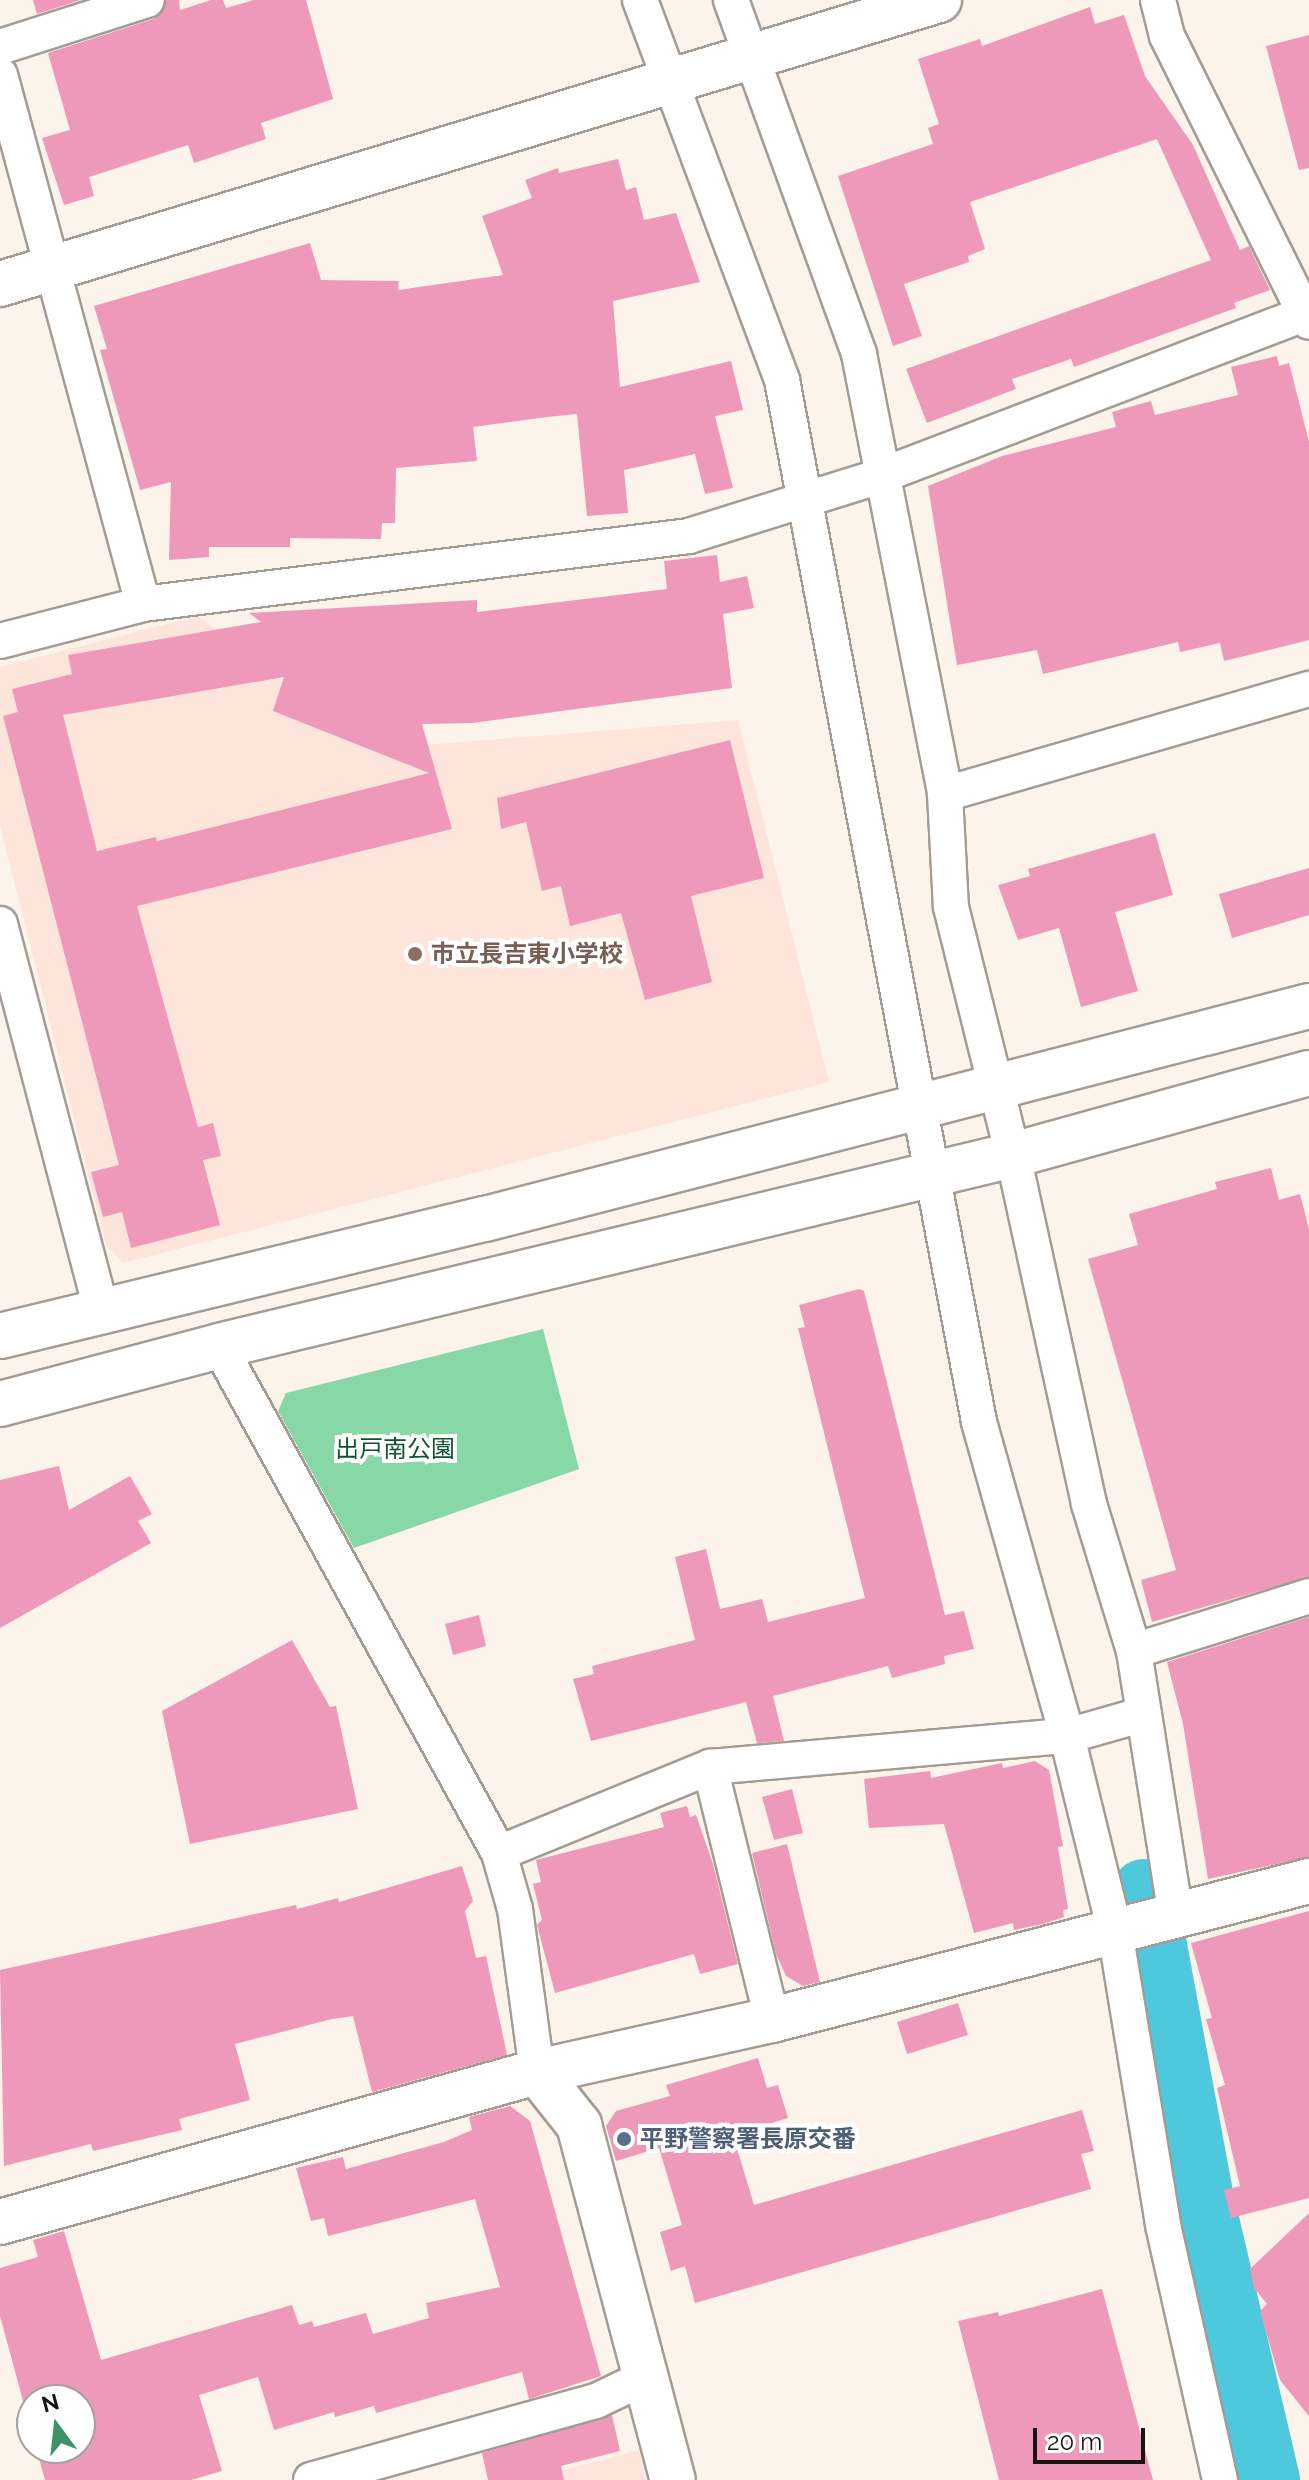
<!DOCTYPE html>
<html>
<head>
<meta charset="utf-8">
<style>
	body { margin:0 }
	#map { position:relative; width:1309px; height:2480px; overflow:hidden; background:#fcf3eb; font-family:Raleway,"Noto Sans JP",sans-serif }
	div>[style] { position:absolute }
	.education>* { inset:0; background:#fee5dc }
	.green>* { inset:0; background:#87d7a7 }
	.river>* { height:66px; margin:-33px; padding:0 33px; transform-origin:33px; border-radius:33px; background:#4dc8dd }
	.building>* { inset:0; background:#ee98ba }
	.roads { filter:drop-shadow(2px 0 #a49c94) drop-shadow(-2px 0 #a49c94) drop-shadow(0 2px #a49c94) drop-shadow(0 -2px #a49c94) }
	.street>* { height:34px; margin:-17px; padding:0 17px; transform-origin:17px; border-radius:17px; background:#fff }
	.secondary>* { height:44px; margin:-22px; padding:0 22px; transform-origin:22px; border-radius:22px; background:#fff }
	.dots>* { width:22px; height:22px; translate:-50% -50%; box-sizing:border-box; border:4px solid #fff; border-radius:50% }
	span { translate:-50% -50%; white-space:nowrap; text-align:center; line-height:1.15; -webkit-text-stroke:8px #fff; paint-order:stroke }
	.education-label { font-size:24px; color:#785e54; font-weight:700 }
	.left { translate:0 -50%; text-align:left }
	.park-label { font-size:24px; color:#115232 }
	.service-label { font-size:24px; color:#4e5e75; font-weight:700 }
	.north { position:absolute; left:16px; top:2384px; width:80px; height:80px; box-sizing:border-box; background:#fff; border:2px solid #a2a1a0; border-radius:50%; rotate:345deg; font-size:22px; font-weight:700; line-height:32px; text-align:center; color:#171411 }
	.north::after { content:''; display:block; margin:auto; width:28px; height:36px; background:#3b9367; clip-path:polygon(50% 0,100% 100%,50% 72%,0 100%) }
	.scale { position:absolute; left:1033px; top:2428px; width:112px; height:36px; box-sizing:border-box; border:4px solid #171411; border-top:0; padding-left:10px; font-size:24px; line-height:28px; white-space:nowrap; color:#171411; -webkit-text-stroke:6px #fff; paint-order:stroke }
</style>
</head>
<body>
<div id="map">
	<div class="education">
		<i style="clip-path:polygon(198px 616px,283px 682px,411px 746px,738px 720px,829px 1082px,123px 1263px,106px 1245px,0 825px,0 667px)"></i>
		<i style="clip-path:polygon(639px 2450px,646px 2480px,525px 2480px)"></i>
	</div>
	<div class="green">
		<i style="clip-path:polygon(543px 1329px,579px 1469px,354px 1548px,278px 1411px,286px 1393px)"></i>
	</div>
	<div class="river">
		<i style="left:1144px;top:1892px;width:312px;rotate:79.5deg"></i>
		<i style="left:1201px;top:2199px;width:289px;rotate:76.8deg"></i>
	</div>
	<div class="building">
		<i style="clip-path:polygon(33px 0,81px 0,37px 14px)"></i>
		<i style="clip-path:polygon(166px 0,179px 0,180px 10px,211px 0,223px 0,226px 8px,254px 0,306px 0,333px 99px,261px 123px,266px 139px,194px 163px,188px 145px,89px 177px,94px 196px,64px 205px,42px 138px,70px 130px,48px 53px,153px 19px)"></i>
		<i style="clip-path:polygon(1090px 7px,1095px 24px,1124px 15px,1145px 76px,1193px 145px,1240px 250px,1249px 246px,1270px 290px,1234px 303px,1236px 308px,1074px 367px,1071px 359px,1012px 379px,1016px 389px,927px 423px,906px 369px,1211px 260px,1157px 139px,970px 202px,985px 249px,968px 256px,969px 262px,904px 284px,922px 336px,893px 346px,838px 176px,933px 144px,928px 128px,939px 124px,918px 59px,980px 39px,982px 46px)"></i>
		<i style="clip-path:polygon(1309px 35px,1309px 168px,1299px 170px,1266px 46px)"></i>
		<i style="clip-path:polygon(618px 159px,626px 190px,636px 187px,644px 220px,676px 213px,700px 282px,613px 301px,620px 387px,731px 361px,743px 410px,715px 416px,733px 488px,705px 494px,695px 454px,624px 470px,628px 513px,587px 516px,577px 414px,547px 417px,473px 427px,477px 461px,396px 468px,395px 523px,382px 523px,381px 539px,290px 538px,290px 547px,209px 547px,209px 557px,169px 560px,171px 482px,140px 490px,100px 350px,107px 349px,94px 306px,310px 243px,321px 280px,399px 281px,398px 290px,503px 275px,482px 216px,532px 198px,525px 180px,558px 168px,559px 173px)"></i>
		<i style="clip-path:polygon(1277px 356px,1279px 366px,1289px 363px,1309px 442px,1309px 640px,1224px 661px,1220px 643px,1180px 652px,1178px 642px,1043px 674px,1037px 650px,957px 665px,928px 486px,1002px 456px,1116px 427px,1112px 412px,1151px 401px,1155px 415px,1238px 395px,1231px 367px)"></i>
		<i style="clip-path:polygon(evenodd,717px 555px,720px 582px,747px 576px,754px 608px,723px 614px,732px 688px,472px 723px,422px 724px,452px 829px,137px 906px,198px 1127px,213px 1123px,221px 1156px,203px 1160px,220px 1225px,131px 1248px,122px 1212px,103px 1217px,91px 1172px,119px 1165px,3px 716px,18px 712px,12px 689px,72px 674px,68px 655px,261px 622px,249px 613px,477px 600px,477px 612px,667px 589px,664px 561px,717px 555px,284px 677px,273px 711px,429px 773px,157px 841px,156px 837px,97px 851px,63px 715px,284px 677px)"></i>
		<i style="clip-path:polygon(730px 740px,764px 878px,691px 896px,712px 982px,645px 1000px,621px 913px,570px 926px,561px 886px,542px 891px,526px 822px,501px 829px,497px 798px)"></i>
		<i style="clip-path:polygon(1155px 833px,1173px 895px,1115px 912px,1138px 991px,1081px 1007px,1059px 928px,1018px 940px,998px 885px,1030px 876px,1028px 869px)"></i>
		<i style="clip-path:polygon(1309px 868px,1309px 915px,1232px 938px,1219px 894px)"></i>
		<i style="clip-path:polygon(1271px 1168px,1279px 1200px,1300px 1194px,1309px 1229px,1309px 1577px,1152px 1622px,1141px 1580px,1176px 1570px,1088px 1259px,1138px 1245px,1129px 1214px,1217px 1189px,1215px 1182px)"></i>
		<i style="clip-path:polygon(859px 1289px,864px 1291px,945px 1615px,964px 1611px,974px 1649px,944px 1656px,945px 1664px,892px 1678px,888px 1666px,773px 1696px,784px 1741px,757px 1743px,746px 1702px,591px 1741px,573px 1679px,594px 1674px,592px 1666px,695px 1640px,675px 1557px,706px 1549px,720px 1609px,762px 1599px,768px 1622px,865px 1598px,798px 1328px,805px 1327px,799px 1305px)"></i>
		<i style="clip-path:polygon(59px 1466px,69px 1510px,130px 1476px,152px 1514px,138px 1521px,151px 1543px,0 1628px,0 1480px)"></i>
		<i style="clip-path:polygon(479px 1615px,486px 1646px,453px 1655px,445px 1624px)"></i>
		<i style="clip-path:polygon(1309px 1617px,1309px 1857px,1208px 1879px,1183px 1724px,1167px 1662px)"></i>
		<i style="clip-path:polygon(292px 1640px,330px 1707px,336px 1706px,358px 1809px,190px 1844px,162px 1711px)"></i>
		<i style="clip-path:polygon(1035px 1761px,1049px 1770px,1063px 1846px,1058px 1847px,1068px 1909px,1063px 1910px,1064px 1917px,1043px 1924px,1014px 1930px,1013px 1923px,974px 1933px,944px 1824px,869px 1828px,864px 1779px,930px 1771px,931px 1778px,1002px 1763px,1003px 1768px)"></i>
		<i style="clip-path:polygon(792px 1789px,803px 1833px,774px 1840px,762px 1797px)"></i>
		<i style="clip-path:polygon(687px 1806px,690px 1817px,696px 1815px,713px 1864px,738px 1964px,700px 1974px,694px 1954px,555px 1993px,537px 1925px,542px 1920px,533px 1884px,541px 1882px,536px 1860px,664px 1827px,660px 1813px)"></i>
		<i style="clip-path:polygon(787px 1844px,820px 1982px,803px 1986px,786px 1976px,776px 1954px,752px 1853px)"></i>
		<i style="clip-path:polygon(462px 1866px,473px 1901px,465px 1911px,476px 1958px,486px 1956px,507px 2055px,372px 2092px,353px 2016px,332px 2019px,235px 2044px,250px 2100px,179px 2119px,182px 2130px,93px 2151px,91px 2144px,4px 2166px,0 1970px,296px 1905px,297px 1909px,338px 1898px,339px 1902px)"></i>
		<i style="clip-path:polygon(1309px 1911px,1309px 2198px,1231px 2218px,1224px 2190px,1240px 2186px,1217px 2088px,1225px 2085px,1206px 2019px,1212px 2018px,1191px 1943px)"></i>
		<i style="clip-path:polygon(958px 2003px,968px 2035px,907px 2054px,897px 2022px)"></i>
		<i style="clip-path:polygon(758px 2058px,767px 2088px,778px 2085px,788px 2118px,733px 2135px,754px 2205px,1082px 2110px,1094px 2151px,1081px 2154px,1091px 2189px,695px 2303px,685px 2266px,671px 2271px,660px 2232px,682px 2225px,659px 2148px,616px 2161px,606px 2126px,616px 2111px,670px 2096px,666px 2085px)"></i>
		<i style="clip-path:polygon(510px 2106px,530px 2121px,601px 2376px,529px 2399px,522px 2372px,376px 2413px,374px 2406px,335px 2417px,334px 2412px,274px 2430px,258px 2377px,199px 2395px,222px 2471px,191px 2480px,45px 2480px,36px 2448px,80px 2448px,80px 2400px,32px 2400px,32px 2434px,0 2316px,0 2268px,38px 2257px,33px 2240px,64px 2231px,101px 2360px,292px 2305px,299px 2325px,312px 2321px,314px 2327px,366px 2313px,373px 2334px,429px 2318px,426px 2303px,500px 2287px,475px 2199px,328px 2236px,324px 2218px,311px 2221px,296px 2168px,343px 2157px,346px 2169px,444px 2142px,472px 2130px,469px 2117px)"></i>
		<i style="clip-path:polygon(1309px 2213px,1309px 2416px,1280px 2380px,1260px 2311px,1267px 2304px,1254px 2288px,1250px 2269px)"></i>
		<i style="clip-path:polygon(1102px 2289px,1153px 2480px,999px 2480px,958px 2321px,998px 2312px,999px 2316px)"></i>
		<i style="clip-path:polygon(612px 2415px,620px 2451px,561px 2466px,564px 2480px,488px 2480px,482px 2453px)"></i>
	</div>
	<div class="roads">
		<div class="street">
			<i style="left:640px;top:0;width:406px;rotate:69.5deg"></i>
			<i style="left:782px;top:380px;width:1060px;rotate:79.29deg"></i>
			<i style="left:979px;top:1422px;width:326px;rotate:74.3deg"></i>
			<i style="left:1067px;top:1736px;width:201px;rotate:76.2deg"></i>
			<i style="left:1115px;top:1931px;width:298px;rotate:80.7deg"></i>
			<i style="left:1163px;top:2225px;width:261px;rotate:77.4deg"></i>
			<i style="left:731px;top:0;width:376px;rotate:70.1deg"></i>
			<i style="left:859px;top:354px;width:448px;rotate:78.9deg"></i>
			<i style="left:945px;top:794px;width:113px;rotate:87deg"></i>
			<i style="left:951px;top:907px;width:256px;rotate:76deg"></i>
			<i style="left:1013px;top:1155px;width:357px;rotate:77.7deg"></i>
			<i style="left:1089px;top:1504px;width:154px;rotate:73deg"></i>
			<i style="left:1134px;top:1651px;width:268px;rotate:81deg"></i>
			<i style="left:1158px;top:0;width:37px;rotate:76deg"></i>
			<i style="left:1167px;top:36px;width:319px;rotate:63.6deg"></i>
			<i style="left:0;top:47px;width:154px;rotate:-17.7deg"></i>
			<i style="left:0;top:75px;width:548px;rotate:74.87deg"></i>
			<i style="left:0;top:641px;width:148px;rotate:-14.5deg"></i>
			<i style="left:143px;top:604px;width:550px;rotate:-7.1deg"></i>
			<i style="left:689px;top:536px;width:200px;rotate:-17.4deg"></i>
			<i style="left:880px;top:476px;width:459px;rotate:-20.9deg"></i>
			<i style="left:945px;top:794px;width:379px;rotate:-16.1deg"></i>
			<i style="left:0;top:924px;width:401px;rotate:75.3deg"></i>
			<i style="left:219px;top:1346px;width:579px;rotate:61.09deg"></i>
			<i style="left:499px;top:1853px;width:58px;rotate:74.1deg"></i>
			<i style="left:515px;top:1909px;width:164px;rotate:82.3deg"></i>
			<i style="left:1134px;top:1651px;width:183px;rotate:-17.4deg"></i>
			<i style="left:710px;top:1767px;width:260px;rotate:76.2deg"></i>
			<i style="left:499px;top:1853px;width:228px;rotate:-22.2deg"></i>
			<i style="left:710px;top:1767px;width:358px;rotate:-5deg"></i>
			<i style="left:1067px;top:1736px;width:80px;rotate:-15.9deg"></i>
			<i style="left:311px;top:2480px;width:296px;rotate:-15.5deg"></i>
			<i style="left:596px;top:2401px;width:55px;rotate:-25.6deg"></i>
		</div>
		<div class="secondary">
			<i style="left:0;top:284px;width:981px;rotate:-16.83deg"></i>
			<i style="left:0;top:1336px;width:499px;rotate:-13.6deg"></i>
			<i style="left:485px;top:1219px;width:851px;rotate:-14.49deg"></i>
			<i style="left:0;top:1404px;width:227px;rotate:-14.8deg"></i>
			<i style="left:219px;top:1346px;width:817px;rotate:-13.53deg"></i>
			<i style="left:1013px;top:1155px;width:307px;rotate:-15.5deg"></i>
			<i style="left:537px;top:2072px;width:68px;rotate:51.6deg"></i>
			<i style="left:579px;top:2125px;width:367px;rotate:75.2deg"></i>
			<i style="left:0;top:2222px;width:558px;rotate:-15.61deg"></i>
			<i style="left:537px;top:2072px;width:241px;rotate:-12.5deg"></i>
			<i style="left:772px;top:2020px;width:555px;rotate:-14.51deg"></i>
		</div>
	</div>
	<div class="dots">
		<i style="left:415px;top:954px;background:#8d6e63"></i>
		<i style="left:624px;top:2139px;background:#5c6f8a"></i>
	</div>
	<div class="education-label">
		<span class="left" style="left:431px;top:954px">市立長吉東小学校</span>
	</div>
	<div class="park-label">
		<span style="left:395px;top:1449px">出戸南公園</span>
	</div>
	<div class="service-label">
		<span class="left" style="left:640px;top:2139px">平野警察署長原交番</span>
	</div>
	<div class="north">N</div>
	<div class="scale">20 m</div>
</div>
</body>
</html>
